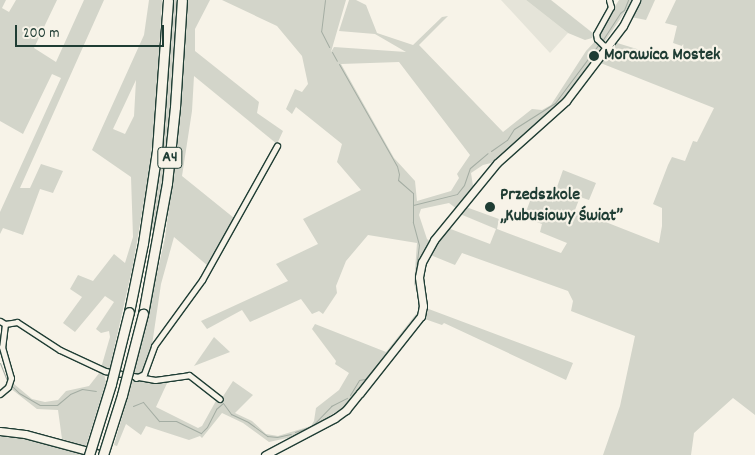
<!DOCTYPE html>
<html>
<head>
<meta charset="utf-8">
<style>
	body { margin:0 }
	#map { position:relative; width:755px; height:455px; overflow:hidden; background:#f7f3e8; font-family:Dekko,sans-serif }
	div>[style] { position:absolute }
	.built>* { inset:0; background:#e5e4d9 }
	.green>* { inset:0; background:#d3d5ca }
	.stream>* { height:1px; margin:-0.5px; padding:0 0.5px; transform-origin:0.5px; border-radius:0.5px; background:#a4ada3 }
	.roads { filter:drop-shadow(1px 0 #1f3d34) drop-shadow(-1px 0 #1f3d34) drop-shadow(0 1px #1f3d34) drop-shadow(0 -1px #1f3d34) }
	.street>* { height:5px; margin:-2.5px; padding:0 2.5px; transform-origin:2.5px; border-radius:2.5px; background:#f7f3e8 }
	.secondary>* { height:7px; margin:-3.5px; padding:0 3.5px; transform-origin:3.5px; border-radius:3.5px; background:#f7f3e8 }
	.highway>* { height:9px; margin:-4.5px; padding:0 4.5px; transform-origin:4.5px; border-radius:4.5px; background:#f7f3e8 }
	.bridges { filter:drop-shadow(1px 0 #1f3d34) drop-shadow(-1px 0 #1f3d34) drop-shadow(0 1px #1f3d34) drop-shadow(0 -1px #1f3d34) }
	.highway-bridge>* { height:9px; margin:-4.5px; padding:0 4.5px; transform-origin:4.5px; border-radius:4.5px; background:#f7f3e8 }
	.dots>* { width:14px; height:14px; translate:-50% -50%; box-sizing:border-box; border:2px solid #f7f3e8; border-radius:50% }
	span { translate:-50% -50%; white-space:nowrap; text-align:center; line-height:1.15; -webkit-text-stroke:4.5px #f7f3e8; paint-order:stroke }
	.shield-label span { padding:1px 4px; background:#f7f3e8; border:1px solid; border-radius:4px; -webkit-text-stroke-width:0 }
	.shield-label { font-size:16px; color:#1f3d34; font-weight:700 }
	.poi-label { font-size:18px; color:#1f3d34; font-weight:700 }
	.left { translate:0 -50%; text-align:left }
	.scale { position:absolute; left:15px; top:25px; width:149px; height:22px; box-sizing:border-box; border:2px solid #1f3d34; border-top:0; padding-left:6px; font-size:15px; line-height:18px; white-space:nowrap; color:#1f3d34; -webkit-text-stroke:4px #f7f3e8; paint-order:stroke }
</style>
</head>
<body>
<div id="map">
	<div class="built">
		<i style="clip-path:polygon(501px 0,526px 0,568px 33px,550px 53px)"></i>
	</div>
	<div class="green">
		<i style="clip-path:polygon(0 0,6px 0,2px 8px,9px 12px,16px 0,57px 0,34px 48px,56px 62px,84px 0,104px 0,20px 188px,30px 188px,41px 164px,63px 171px,53px 193px,40px 189px,23px 235px,3px 228px,0 234px,0 212px,61px 78px,52px 74px,23px 134px,0 121px)"></i>
		<i style="clip-path:polygon(evenodd,149px 0,162px 0,156px 108px,150px 166px,133px 265px,109px 371px,101px 368px,110px 337px,109px 331px,101px 333px,96px 329px,114px 302px,105px 296px,75px 332px,63px 323px,82px 297px,70px 289px,78px 275px,93px 281px,114px 254px,125px 263px,133px 237px,131px 177px,92px 150px,144px 35px,149px 0,136px 80px,134px 116px,125px 134px,113px 129px,136px 80px)"></i>
		<i style="clip-path:polygon(171px 0,178px 0,168px 151px,158px 223px,151px 232px,149px 222px)"></i>
		<i style="clip-path:polygon(188px 0,210px 0,195px 29px,195px 51px,259px 102px,257px 113px,283px 131px,277px 144px,194px 76px,192px 111px,182px 176px,234px 218px,208px 266px,174px 237px,161px 284px,152px 345px,141px 374px,134px 375px,165px 238px,178px 135px)"></i>
		<i style="clip-path:polygon(evenodd,222px 0,346px 0,331px 52px,334px 47px,406px 52px,375px 34px,339px 31px,349px 0,356px 0,366px 5px,377px 33px,413px 45px,442px 17px,448px 16px,419px 45px,503px 132px,532px 109px,542px 110px,551px 105px,586px 51px,599px 37px,599px 32px,619px 0,633px 0,574px 87px,552px 111px,491px 163px,483px 165px,471px 173px,473px 186px,457px 209px,449px 203px,421px 209px,419px 215px,427px 239px,432px 243px,421px 262px,420px 312px,418px 311px,418px 296px,414px 284px,417px 243px,368px 235px,346px 261px,336px 286px,337px 293px,323px 314px,319px 311px,312px 314px,301px 299px,250px 322px,242px 310px,207px 329px,201px 321px,288px 281px,276px 264px,318px 244px,303px 219px,361px 190px,337px 162px,342px 144px,296px 107px,292px 114px,286px 109px,295px 89px,302px 92px,308px 84px,302px 56px,277px 26px,222px 0,399px 62px,470px 155px,457px 174px,459px 178px,451px 191px,417px 201px,415px 181px,394px 158px,341px 64px,399px 62px)"></i>
		<i style="clip-path:polygon(526px 0,551px 0,594px 34px,592px 38px,585px 40px,568px 33px)"></i>
		<i style="clip-path:polygon(639px 0,655px 0,646px 20px,631px 17px)"></i>
		<i style="clip-path:polygon(676px 0,755px 0,755px 415px,733px 398px,694px 433px,691px 455px,603px 455px,620px 406px,635px 336px,571px 311px,573px 301px,568px 291px,462px 253px,455px 265px,428px 254px,448px 228px,490px 244px,496px 229px,460px 214px,466px 207px,499px 219px,497px 229px,561px 253px,567px 243px,540px 232px,542px 224px,524px 217px,533px 193px,548px 198px,553px 186px,557px 187px,563px 170px,596px 183px,589px 200px,580px 197px,575px 210px,659px 243px,662px 226px,662px 208px,653px 204px,668px 165px,672px 157px,685px 161px,693px 141px,697px 142px,714px 108px,598px 62px,614px 42px,676px 61px,682px 46px,673px 43px,677px 26px,665px 23px)"></i>
		<i style="clip-path:polygon(426px 308px,573px 363px,566px 380px,444px 323px,442px 325px,422px 318px,427px 312px)"></i>
		<i style="clip-path:polygon(416px 314px,419px 315px,348px 404px,313px 427px,292px 437px,269px 442px,243px 423px,222px 413px,202px 438px,200px 436px,189px 440px,146px 426px,141px 435px,126px 424px,117px 446px,114px 445px,133px 379px,160px 383px,169px 379px,156px 407px,198px 428px,202px 426px,217px 399px,220px 401px,233px 381px,253px 395px,235px 413px,252px 421px,266px 434px,278px 436px,311px 426px,314px 421px,316px 408px,339px 390px,349px 373px,335px 364px,336px 361px,312px 329px,315px 324px,386px 352px)"></i>
		<i style="clip-path:polygon(214px 337px,230px 352px,194px 366px)"></i>
		<i style="clip-path:polygon(100px 372px,104px 374px,106px 382px,86px 446px,62px 439px,58px 410px,37px 409px,10px 388px,14px 384px,32px 399px,45px 402px,58px 400px,66px 391px,89px 386px)"></i>
		<i style="clip-path:polygon(0 436px,22px 438px,84px 453px,83px 455px,0 455px)"></i>
	</div>
	<div class="stream">
		<i style="left:325px;top:0;width:31px;rotate:97deg"></i>
		<i style="left:321px;top:31px;width:18px;rotate:63deg"></i>
		<i style="left:602px;top:41px;width:33px;rotate:-57deg"></i>
		<i style="left:620px;top:13px;width:5px;rotate:-37deg"></i>
		<i style="left:624px;top:10px;width:11px;rotate:-68deg"></i>
		<i style="left:332px;top:52px;width:10px;rotate:61deg"></i>
		<i style="left:339px;top:64px;width:117px;rotate:60.4deg"></i>
		<i style="left:397px;top:166px;width:8px;rotate:76deg"></i>
		<i style="left:399px;top:174px;width:6px;rotate:99deg"></i>
		<i style="left:398px;top:180px;width:20px;rotate:41deg"></i>
		<i style="left:413px;top:193px;width:12px;rotate:90deg"></i>
		<i style="left:491px;top:151px;width:19px;rotate:-35deg"></i>
		<i style="left:507px;top:140px;width:13px;rotate:-58deg"></i>
		<i style="left:514px;top:129px;width:49px;rotate:-32.4deg"></i>
		<i style="left:555px;top:103px;width:74px;rotate:-53.3deg"></i>
		<i style="left:417px;top:288px;width:11px;rotate:-100deg"></i>
		<i style="left:415px;top:277px;width:32px;rotate:-83deg"></i>
		<i style="left:419px;top:245px;width:24px;rotate:-105deg"></i>
		<i style="left:413px;top:222px;width:17px;rotate:-90deg"></i>
		<i style="left:413px;top:205px;width:45px;rotate:-14deg"></i>
		<i style="left:457px;top:194px;width:11px;rotate:-52deg"></i>
		<i style="left:464px;top:185px;width:18px;rotate:-71deg"></i>
		<i style="left:470px;top:168px;width:23px;rotate:-40deg"></i>
		<i style="left:0;top:363px;width:18px;rotate:68deg"></i>
		<i style="left:13px;top:387px;width:8px;rotate:45deg"></i>
		<i style="left:19px;top:393px;width:24px;rotate:30deg"></i>
		<i style="left:40px;top:405px;width:17px"></i>
		<i style="left:57px;top:405px;width:17px;rotate:-40deg"></i>
		<i style="left:70px;top:394px;width:13px;rotate:-23deg"></i>
		<i style="left:82px;top:389px;width:14px;rotate:8deg"></i>
		<i style="left:350px;top:395px;width:17px;rotate:-59deg"></i>
		<i style="left:359px;top:380px;width:6px;rotate:-9deg"></i>
		<i style="left:365px;top:379px;width:47px;rotate:-50.2deg"></i>
		<i style="left:133px;top:406px;width:11px;rotate:-22deg"></i>
		<i style="left:143px;top:402px;width:25px;rotate:50deg"></i>
		<i style="left:159px;top:421px;width:17px"></i>
		<i style="left:176px;top:421px;width:28px;rotate:26deg"></i>
		<i style="left:201px;top:433px;width:8px;rotate:-45deg"></i>
		<i style="left:207px;top:427px;width:20px;rotate:-63deg"></i>
		<i style="left:216px;top:409px;width:9px;rotate:-41deg"></i>
		<i style="left:223px;top:403px;width:14px;rotate:54deg"></i>
		<i style="left:231px;top:414px;width:19px;rotate:25deg"></i>
		<i style="left:248px;top:422px;width:24px;rotate:36deg"></i>
		<i style="left:267px;top:436px;width:10px;rotate:6deg"></i>
		<i style="left:277px;top:437px;width:14px;rotate:-12deg"></i>
		<i style="left:295px;top:432px;width:18px;rotate:-19deg"></i>
		<i style="left:312px;top:426px;width:28px;rotate:-46deg"></i>
		<i style="left:331px;top:406px;width:18px;rotate:-27deg"></i>
	</div>
	<div class="roads">
		<div class="street">
			<i style="left:606px;top:48px;width:13px;rotate:-135deg"></i>
			<i style="left:597px;top:39px;width:5px;rotate:-101deg"></i>
			<i style="left:596px;top:34px;width:31px;rotate:-61deg"></i>
			<i style="left:611px;top:7px;width:7px;rotate:-106deg"></i>
			<i style="left:0;top:321px;width:6px;rotate:31deg"></i>
			<i style="left:5px;top:324px;width:23px;rotate:97deg"></i>
			<i style="left:2px;top:347px;width:32px;rotate:74deg"></i>
			<i style="left:11px;top:378px;width:9px;rotate:108deg"></i>
			<i style="left:8px;top:387px;width:11px;rotate:139deg"></i>
			<i style="left:5px;top:324px;width:12px;rotate:-9deg"></i>
			<i style="left:17px;top:322px;width:51px;rotate:33.1deg"></i>
			<i style="left:60px;top:350px;width:50px;rotate:25deg"></i>
			<i style="left:105px;top:371px;width:51px;rotate:10.2deg"></i>
			<i style="left:155px;top:380px;width:34px;rotate:-8deg"></i>
			<i style="left:189px;top:375px;width:39px;rotate:38deg"></i>
			<i style="left:136px;top:378px;width:9px;rotate:-27deg"></i>
			<i style="left:144px;top:374px;width:30px;rotate:-70deg"></i>
			<i style="left:154px;top:346px;width:82px;rotate:-54deg"></i>
			<i style="left:202px;top:280px;width:154px;rotate:-60.8deg"></i>
		</div>
		<div class="secondary">
			<i style="left:0;top:431px;width:25px;rotate:7deg"></i>
			<i style="left:25px;top:434px;width:81px;rotate:15.1deg"></i>
			<i style="left:265px;top:455px;width:79px;rotate:-27.9deg"></i>
			<i style="left:335px;top:418px;width:14px;rotate:-36deg"></i>
			<i style="left:346px;top:410px;width:22px;rotate:-51deg"></i>
			<i style="left:360px;top:393px;width:98px;rotate:-51.6deg"></i>
			<i style="left:421px;top:316px;width:10px;rotate:-79deg"></i>
			<i style="left:423px;top:306px;width:29px;rotate:-98deg"></i>
			<i style="left:419px;top:277px;width:15px;rotate:-79deg"></i>
			<i style="left:422px;top:262px;width:25px;rotate:-61deg"></i>
			<i style="left:434px;top:240px;width:99px;rotate:-50.7deg"></i>
			<i style="left:497px;top:163px;width:93px;rotate:-41.9deg"></i>
			<i style="left:566px;top:101px;width:94px;rotate:-52.8deg"></i>
			<i style="left:623px;top:26px;width:29px;rotate:-63deg"></i>
		</div>
		<div class="highway">
			<i style="left:129px;top:312px;width:70px;rotate:-78.5deg"></i>
			<i style="left:143px;top:243px;width:94px;rotate:-81.4deg"></i>
			<i style="left:157px;top:150px;width:150px;rotate:-85.8deg"></i>
			<i style="left:143px;top:314px;width:133px;rotate:-79.6deg"></i>
			<i style="left:167px;top:183px;width:76px;rotate:-84deg"></i>
			<i style="left:175px;top:107px;width:107px;rotate:-86.3deg"></i>
		</div>
	</div>
	<div class="bridges">
		<div class="highway-bridge">
			<i style="left:89px;top:455px;width:74px;rotate:-72.8deg"></i>
			<i style="left:111px;top:384px;width:74px;rotate:-76deg"></i>
			<i style="left:103px;top:455px;width:63px;rotate:-72.4deg"></i>
			<i style="left:122px;top:395px;width:84px;rotate:-75.5deg"></i>
		</div>
	</div>
	<div class="dots">
		<i style="left:594px;top:56px;background:#1f3d34"></i>
		<i style="left:490px;top:207px;background:#1f3d34"></i>
	</div>
	<div class="shield-label">
		<span style="left:170px;top:158px">A4</span>
	</div>
	<div class="poi-label">
		<span class="left" style="left:604px;top:56px">Morawica Mostek</span>
		<span class="left" style="left:500px;top:207px">Przedszkole<br>„Kubusiowy Świat”</span>
	</div>
	<div class="scale">200 m</div>
</div>
</body>
</html>
